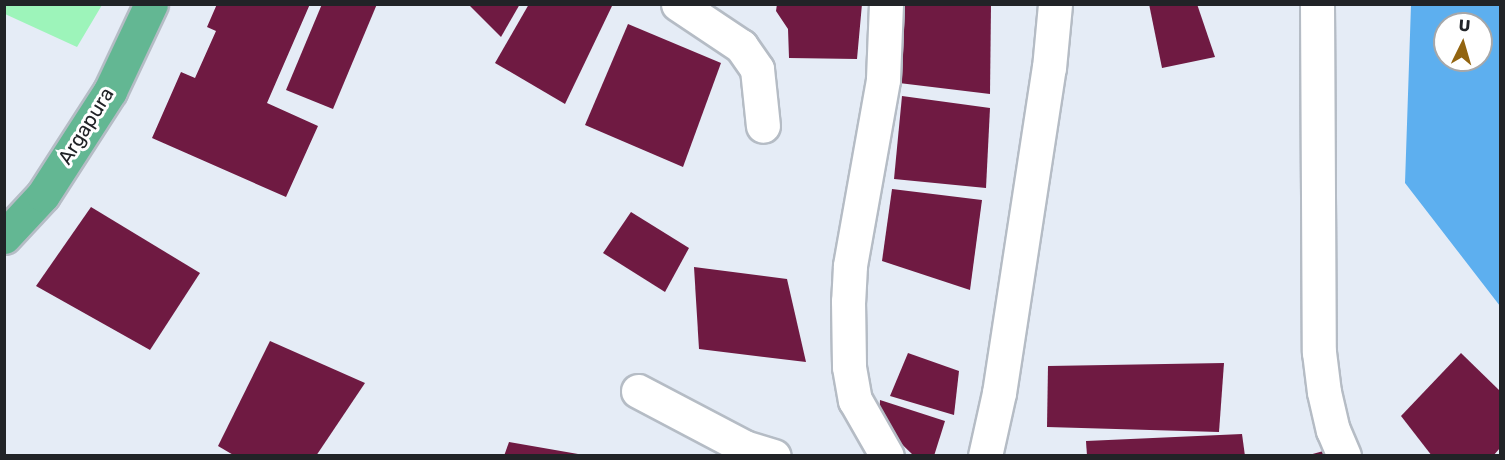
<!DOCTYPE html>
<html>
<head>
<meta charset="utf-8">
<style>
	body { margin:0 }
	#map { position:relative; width:1505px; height:460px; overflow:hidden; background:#e5ecf6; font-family:Rubik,sans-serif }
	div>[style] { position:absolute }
	.green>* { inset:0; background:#9df4ba }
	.water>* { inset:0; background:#5dafef }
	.building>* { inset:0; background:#6f1a42 }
	.roads { filter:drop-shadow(2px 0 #b5bcc5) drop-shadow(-2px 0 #b5bcc5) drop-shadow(0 2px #b5bcc5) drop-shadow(0 -2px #b5bcc5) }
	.minor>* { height:33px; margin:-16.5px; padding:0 16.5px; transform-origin:16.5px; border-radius:16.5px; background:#fff }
	.highway>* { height:33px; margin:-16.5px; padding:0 16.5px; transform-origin:16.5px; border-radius:16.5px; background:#63b793 }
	span { translate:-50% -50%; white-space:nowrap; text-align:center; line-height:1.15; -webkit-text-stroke:6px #fff; paint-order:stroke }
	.street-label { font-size:20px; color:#212327 }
	.frame { position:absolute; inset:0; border:6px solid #212327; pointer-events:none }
	.north { position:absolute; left:1433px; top:12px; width:60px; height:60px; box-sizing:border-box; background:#fff; border:2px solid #a6a7a9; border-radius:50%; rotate:5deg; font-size:16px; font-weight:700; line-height:24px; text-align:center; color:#212327 }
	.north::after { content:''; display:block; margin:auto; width:21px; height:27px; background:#926410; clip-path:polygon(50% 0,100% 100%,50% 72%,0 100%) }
</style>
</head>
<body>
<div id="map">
	<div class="green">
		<i style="clip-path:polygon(5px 4px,102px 4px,102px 5px,77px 47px,5px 14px)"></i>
	</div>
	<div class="water">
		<i style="clip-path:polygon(evenodd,1411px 5px,1500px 5px,1500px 306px,1405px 183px,1411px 5px,1445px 24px,1481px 24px,1481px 60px,1445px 60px,1445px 24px)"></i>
	</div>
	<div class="building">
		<i style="clip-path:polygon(217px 4px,310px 4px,267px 103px,318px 126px,286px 197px,152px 138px,181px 72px,195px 78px,216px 31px,207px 27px)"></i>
		<i style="clip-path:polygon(322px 4px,377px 4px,333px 109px,286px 90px)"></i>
		<i style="clip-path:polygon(468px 4px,520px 4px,501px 37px)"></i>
		<i style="clip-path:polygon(529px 4px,612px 6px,565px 104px,495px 63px)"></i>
		<i style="clip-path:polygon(777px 4px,862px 4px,857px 59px,789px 58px,788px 29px,776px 11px)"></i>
		<i style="clip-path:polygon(901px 4px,991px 4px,990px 94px,899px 83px)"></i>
		<i style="clip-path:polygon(1149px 4px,1197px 4px,1215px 57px,1162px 68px)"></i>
		<i style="clip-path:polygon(628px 24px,721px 63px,683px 167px,585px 125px)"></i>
		<i style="clip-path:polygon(902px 96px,990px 108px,986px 188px,894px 179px)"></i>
		<i style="clip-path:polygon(892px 189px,982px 200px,970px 290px,882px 261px)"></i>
		<i style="clip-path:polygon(91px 207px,200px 273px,150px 350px,36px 286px)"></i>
		<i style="clip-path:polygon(631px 212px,689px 248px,665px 292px,603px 253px)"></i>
		<i style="clip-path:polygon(694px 267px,787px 279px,806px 362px,699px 349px)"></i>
		<i style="clip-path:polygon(270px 341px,365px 383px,316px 456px,235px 456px,218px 446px)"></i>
		<i style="clip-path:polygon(908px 353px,959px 371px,954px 415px,890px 396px)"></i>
		<i style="clip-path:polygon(1461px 353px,1500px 391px,1500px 448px,1493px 456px,1432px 456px,1401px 416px)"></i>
		<i style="clip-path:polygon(1224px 363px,1219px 432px,1047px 427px,1048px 366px)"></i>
		<i style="clip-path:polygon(880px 400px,945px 421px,934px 456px,914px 456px,879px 422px)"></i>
		<i style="clip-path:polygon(1242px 434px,1245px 456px,1087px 456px,1086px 441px)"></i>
		<i style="clip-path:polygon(509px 442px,578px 454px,578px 456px,504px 456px)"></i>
		<i style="clip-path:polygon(1327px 450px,1329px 456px,1309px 456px,1309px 455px)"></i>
	</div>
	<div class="roads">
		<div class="minor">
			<i style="left:678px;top:4px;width:76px;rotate:33.7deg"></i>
			<i style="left:741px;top:46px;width:28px;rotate:55deg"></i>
			<i style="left:757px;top:69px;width:57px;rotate:84deg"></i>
			<i style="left:886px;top:4px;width:76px;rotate:92.3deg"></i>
			<i style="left:883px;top:80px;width:189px;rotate:100.1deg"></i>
			<i style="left:850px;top:266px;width:35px;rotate:93deg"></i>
			<i style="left:848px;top:301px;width:66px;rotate:89.1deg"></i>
			<i style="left:849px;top:367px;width:34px;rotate:80deg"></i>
			<i style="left:855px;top:400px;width:64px;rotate:60.3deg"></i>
			<i style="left:1317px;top:4px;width:348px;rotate:89.7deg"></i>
			<i style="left:1319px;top:352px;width:40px;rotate:82.9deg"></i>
			<i style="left:1324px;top:392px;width:39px;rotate:77deg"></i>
			<i style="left:1333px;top:430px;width:28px;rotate:67deg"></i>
			<i style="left:638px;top:391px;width:120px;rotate:27.8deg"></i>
			<i style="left:744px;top:447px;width:31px;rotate:17deg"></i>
			<i style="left:985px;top:456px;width:65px;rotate:-77.5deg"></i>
			<i style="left:999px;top:393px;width:329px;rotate:-81.3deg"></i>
			<i style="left:1049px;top:68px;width:64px;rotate:-84.6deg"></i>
		</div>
		<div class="highway">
			<i style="left:4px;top:237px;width:57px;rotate:-47.1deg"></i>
			<i style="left:43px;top:195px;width:124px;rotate:-57.2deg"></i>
			<i style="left:110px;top:91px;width:96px;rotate:-64.8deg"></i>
		</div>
	</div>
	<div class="street-label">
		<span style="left:86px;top:126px;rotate:-58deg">Argapura</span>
	</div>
	<div class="frame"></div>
	<div class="north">U</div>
</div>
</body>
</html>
